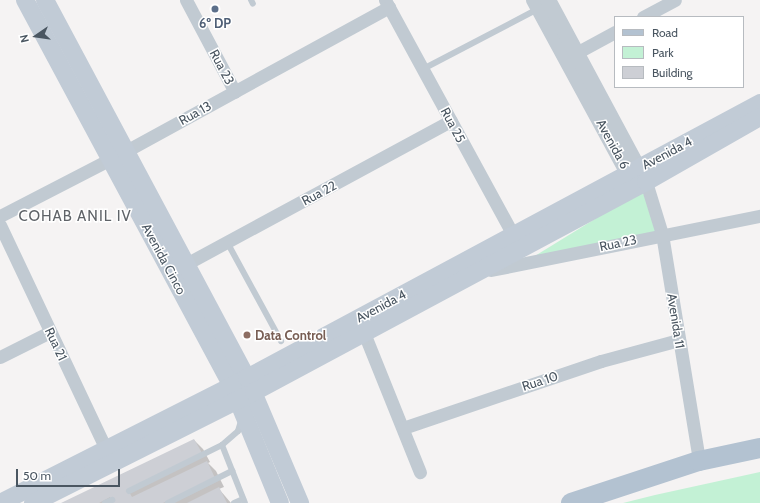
<!DOCTYPE html>
<html>
<head>
<meta charset="utf-8">
<style>
	body { margin:0 }
	#map { position:relative; width:760px; height:503px; overflow:hidden; background:#f5f3f3; font-family:Cabin,sans-serif }
	div>[style] { position:absolute }
	.green>* { inset:0; background:#c3f1d5 }
	.shadow>* { inset:0; background:#0003 }
	.building>* { inset:0; background:#cdcfd5 }
	.service>* { height:6px; margin:-3px; padding:0 3px; transform-origin:3px; border-radius:3px; background:#c1cad2 }
	.minor>* { height:13px; margin:-6.5px; padding:0 6.5px; transform-origin:6.5px; border-radius:6.5px; background:#c1cad2 }
	.tertiary>* { height:16px; margin:-8px; padding:0 8px; transform-origin:8px; border-radius:8px; background:#c1cad2 }
	.secondary>* { height:18px; margin:-9px; padding:0 9px; transform-origin:9px; border-radius:9px; background:#c1cbd6 }
	.primary>* { height:20px; margin:-10px; padding:0 10px; transform-origin:10px; border-radius:10px; background:#b3c2d1 }
	.dots>* { width:11px; height:11px; translate:-50% -50%; box-sizing:border-box; border:2px solid #fff; border-radius:50% }
	span { translate:-50% -50%; white-space:nowrap; text-align:center; line-height:1.15; -webkit-text-stroke:3px #fff; paint-order:stroke }
	.service-label { font-size:13px; color:#4e5e75; font-weight:700 }
	.street-label { font-size:13px; color:#4a5661 }
	.education-label { font-size:13px; color:#785e54; font-weight:700 }
	.left { translate:0 -50%; text-align:left }
	.quarter-label { font-size:15px; color:#5f6368; letter-spacing:1px }
	.legend { position:absolute; left:614px; top:16px; width:130px; height:72px; box-sizing:border-box; background:#fff; border:1px solid #b7bbc0; margin:0; padding:5px 7px; list-style:none; font-size:12px; color:#4a5661 }
	.legend li { display:flex; align-items:center; gap:8px; height:20px }
	.legend b { width:20px; border:1px solid #b7bbc0 }
	.north { position:absolute; left:16px; top:16px; width:40px; height:40px; -webkit-text-stroke:3px #fff; paint-order:stroke; rotate:257deg; font-size:11px; font-weight:700; line-height:16px; text-align:center; color:#4a5661 }
	.north::after { content:''; display:block; margin:auto; width:14px; height:18px; background:#4a5661; clip-path:polygon(50% 0,100% 100%,50% 72%,0 100%) }
	.scale { position:absolute; left:16px; top:469px; width:104px; height:18px; box-sizing:border-box; border:2px solid #4a5661; border-top:0; padding-left:5px; font-size:12px; line-height:14px; white-space:nowrap; color:#4a5661; -webkit-text-stroke:3px #fff; paint-order:stroke }
</style>
</head>
<body>
<div id="map">
	<div class="green">
		<i style="clip-path:polygon(642px 190px,658px 232px,517px 267px)"></i>
		<i style="clip-path:polygon(760px 472px,760px 503px,623px 503px,655px 495px)"></i>
	</div>
	<div class="shadow">
		<i style="clip-path:polygon(194px 440px,203px 449px,210px 462px,208px 463px,216px 471px,224px 487px,219px 489px,231px 503px,63px 503px)"></i>
	</div>
	<div class="building">
		<i style="clip-path:polygon(194px 439px,202px 453px,128px 490px,132px 497px,207px 461px,215px 478px,163px 503px,113px 503px,110px 497px,99px 503px,61px 503px)"></i>
		<i style="clip-path:polygon(219px 487px,227px 503px,187px 503px)"></i>
	</div>
	<div class="service">
		<i style="left:251px;top:0;width:4px;rotate:63deg"></i>
		<i style="left:423px;top:69px;width:130px;rotate:-27.6deg"></i>
		<i style="left:227px;top:242px;width:113px;rotate:61.4deg"></i>
		<i style="left:222px;top:445px;width:62px;rotate:68.4deg"></i>
		<i style="left:129px;top:491px;width:104px;rotate:-26.3deg"></i>
		<i style="left:222px;top:445px;width:21px;rotate:-41deg"></i>
		<i style="left:238px;top:431px;width:10px;rotate:-73deg"></i>
		<i style="left:105px;top:503px;width:8px;rotate:-23deg"></i>
		<i style="left:168px;top:503px;width:72px;rotate:-26.6deg"></i>
		<i style="left:234px;top:503px;width:10px;rotate:-24deg"></i>
	</div>
	<div class="minor">
		<i style="left:186px;top:0;width:104px;rotate:62deg"></i>
		<i style="left:385px;top:0;width:276px;rotate:61.4deg"></i>
		<i style="left:643px;top:17px;width:36px;rotate:-28deg"></i>
		<i style="left:567px;top:58px;width:55px;rotate:-28.4deg"></i>
		<i style="left:646px;top:182px;width:54px;rotate:72.9deg"></i>
		<i style="left:662px;top:234px;width:230px;rotate:80.7deg"></i>
		<i style="left:0;top:216px;width:142px;rotate:-27.3deg"></i>
		<i style="left:126px;top:151px;width:300px;rotate:-28.7deg"></i>
		<i style="left:0;top:225px;width:255px;rotate:64.7deg"></i>
		<i style="left:186px;top:264px;width:301px;rotate:-28.4deg"></i>
		<i style="left:491px;top:270px;width:274px;rotate:-11.4deg"></i>
		<i style="left:364px;top:333px;width:150px;rotate:68.1deg"></i>
		<i style="left:0;top:357px;width:56px;rotate:-26.6deg"></i>
		<i style="left:403px;top:428px;width:209px;rotate:-18.7deg"></i>
		<i style="left:601px;top:361px;width:81px;rotate:-15.1deg"></i>
	</div>
	<div class="tertiary">
		<i style="left:534px;top:0;width:197px;rotate:61.5deg"></i>
		<i style="left:628px;top:173px;width:13px;rotate:29deg"></i>
		<i style="left:548px;top:0;width:203px;rotate:61.8deg"></i>
	</div>
	<div class="secondary">
		<i style="left:25px;top:0;width:438px;rotate:61.8deg"></i>
		<i style="left:232px;top:386px;width:126px;rotate:67.7deg"></i>
		<i style="left:45px;top:0;width:429px;rotate:61.9deg"></i>
		<i style="left:247px;top:378px;width:136px;rotate:67deg"></i>
		<i style="left:0;top:503px;width:277px;rotate:-26.8deg"></i>
		<i style="left:247px;top:378px;width:582px;rotate:-28.19deg"></i>
		<i style="left:33px;top:503px;width:247px;rotate:-26.7deg"></i>
		<i style="left:254px;top:392px;width:445px;rotate:-28.2deg"></i>
		<i style="left:646px;top:182px;width:131px;rotate:-29.7deg"></i>
	</div>
	<div class="primary">
		<i style="left:571px;top:503px;width:135px;rotate:-18.2deg"></i>
		<i style="left:699px;top:461px;width:62px;rotate:-12deg"></i>
	</div>
	<div class="dots">
		<i style="left:215px;top:9px;background:#5c6f8a"></i>
		<i style="left:247px;top:335px;background:#8d6e63"></i>
	</div>
	<div class="service-label">
		<span style="left:215px;top:23px">6º DP</span>
	</div>
	<div class="street-label">
		<span style="left:222px;top:67px;rotate:62deg">Rua 23</span>
		<span style="left:195px;top:113px;rotate:-29deg">Rua 13</span>
		<span style="left:453px;top:125px;rotate:62deg">Rua 25</span>
		<span style="left:613px;top:144px;rotate:61deg">Avenida 6</span>
		<span style="left:667px;top:153px;rotate:-28deg">Avenida 4</span>
		<span style="left:319px;top:193px;rotate:-28deg">Rua 22</span>
		<span style="left:618px;top:243px;rotate:-12deg">Rua 23</span>
		<span style="left:164px;top:259px;rotate:62deg">Avenida Cinco</span>
		<span style="left:381px;top:306px;rotate:-28deg">Avenida 4</span>
		<span style="left:676px;top:321px;rotate:81deg">Avenida 11</span>
		<span style="left:56px;top:344px;rotate:65deg">Rua 21</span>
		<span style="left:540px;top:381px;rotate:-18deg">Rua 10</span>
	</div>
	<div class="education-label">
		<span class="left" style="left:255px;top:335px">Data Control</span>
	</div>
	<div class="quarter-label">
		<span style="left:75px;top:217px">COHAB ANIL IV</span>
	</div>
	<ul class="legend">
	<li><b style="height:5px;background:#b3c2d1"></b>Road</li>
	<li><b style="height:11px;background:#c3f1d5"></b>Park</li>
	<li><b style="height:11px;background:#cdcfd5"></b>Building</li>
	</ul>
	<div class="north">N</div>
	<div class="scale">50 m</div>
</div>
</body>
</html>
